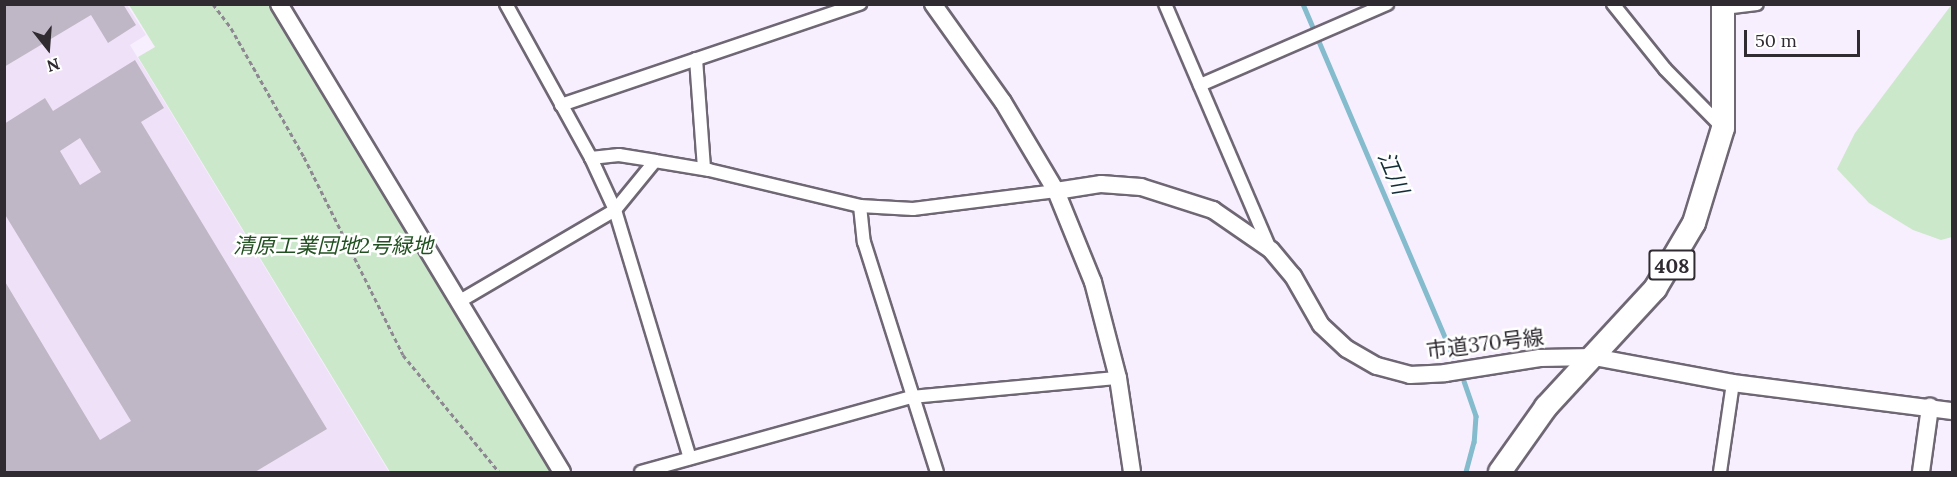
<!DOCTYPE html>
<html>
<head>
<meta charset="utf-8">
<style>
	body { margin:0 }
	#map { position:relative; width:1957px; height:477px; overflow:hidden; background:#f7effe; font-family:Lora,"Noto Sans JP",serif }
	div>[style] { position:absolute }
	.built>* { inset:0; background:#efe2f8 }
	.green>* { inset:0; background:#cce8ca }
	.stream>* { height:4.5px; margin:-2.25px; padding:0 2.25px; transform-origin:2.25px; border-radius:2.25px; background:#84bbcd }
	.building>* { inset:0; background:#c0b7c6 }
	.path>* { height:3px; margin-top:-1.5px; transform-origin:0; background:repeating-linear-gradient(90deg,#8e8893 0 4.5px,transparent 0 7.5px) }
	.roads { filter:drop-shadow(2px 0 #6f6774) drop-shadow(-2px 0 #6f6774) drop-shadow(0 2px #6f6774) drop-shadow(0 -2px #6f6774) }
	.street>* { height:12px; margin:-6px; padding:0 6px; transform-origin:6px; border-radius:6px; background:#fff }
	.secondary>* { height:16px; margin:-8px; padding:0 8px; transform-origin:8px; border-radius:8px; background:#fff }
	.highway>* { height:22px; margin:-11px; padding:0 11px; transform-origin:11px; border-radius:11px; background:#fff }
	span { translate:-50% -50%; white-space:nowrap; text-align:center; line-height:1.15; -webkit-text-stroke:5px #fff; paint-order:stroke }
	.shield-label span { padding:2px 4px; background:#fff; border:2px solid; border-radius:4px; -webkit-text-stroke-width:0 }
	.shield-label { font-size:20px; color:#2f2b31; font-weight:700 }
	.park-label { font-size:21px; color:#225121; font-style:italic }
	.street-label { font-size:21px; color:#2f2b31 }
	.water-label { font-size:22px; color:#122d36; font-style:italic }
	.frame { position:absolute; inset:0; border:6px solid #2f2b31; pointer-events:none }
	.north { position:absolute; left:18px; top:18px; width:60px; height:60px; -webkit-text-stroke:4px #fff; paint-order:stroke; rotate:163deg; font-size:16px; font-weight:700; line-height:24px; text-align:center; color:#2f2b31 }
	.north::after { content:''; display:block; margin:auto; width:21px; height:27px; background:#2f2b31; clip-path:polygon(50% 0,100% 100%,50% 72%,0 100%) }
	.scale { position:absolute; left:1744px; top:30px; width:116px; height:27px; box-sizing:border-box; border:3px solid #2f2b31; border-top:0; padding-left:8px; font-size:18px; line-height:21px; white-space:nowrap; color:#2f2b31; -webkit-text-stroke:4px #fff; paint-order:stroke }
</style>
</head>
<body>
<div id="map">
	<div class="built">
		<i style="clip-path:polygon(4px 5px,127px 5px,146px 35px,130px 45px,389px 472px,5px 472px)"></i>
	</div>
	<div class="green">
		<i style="clip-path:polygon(1952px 4px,1952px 237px,1941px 240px,1913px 230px,1869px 203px,1837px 169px,1855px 133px)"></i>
		<i style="clip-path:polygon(129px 5px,268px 5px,552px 472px,390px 472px,138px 57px,155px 47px)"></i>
	</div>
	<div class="stream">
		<i style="left:1303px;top:4px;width:382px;rotate:66.9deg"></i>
		<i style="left:1464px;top:381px;width:37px;rotate:71deg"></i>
		<i style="left:1476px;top:416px;width:26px;rotate:94deg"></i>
		<i style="left:1474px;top:442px;width:31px;rotate:105deg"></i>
	</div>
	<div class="building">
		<i style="clip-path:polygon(4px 4px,123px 4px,136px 25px,108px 43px,91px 15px,4px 67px)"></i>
		<i style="clip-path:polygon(evenodd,135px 60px,164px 108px,141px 122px,327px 429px,255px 472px,4px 472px,4px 280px,100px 440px,131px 421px,4px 213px,4px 124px,45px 98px,53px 111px,135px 60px,80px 138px,101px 172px,80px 185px,60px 151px,80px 138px)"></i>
	</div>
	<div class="path">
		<i style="left:213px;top:4px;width:30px;rotate:53deg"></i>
		<i style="left:231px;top:28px;width:148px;rotate:60.5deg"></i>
		<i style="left:304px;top:157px;width:221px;rotate:63.4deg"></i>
		<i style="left:403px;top:355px;width:151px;rotate:50.6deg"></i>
	</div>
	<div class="roads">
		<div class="street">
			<i style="left:506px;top:4px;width:176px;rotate:61.1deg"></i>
			<i style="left:591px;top:158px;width:57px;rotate:65.2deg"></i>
			<i style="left:615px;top:210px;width:259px;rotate:73.2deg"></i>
			<i style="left:1165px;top:4px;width:267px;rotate:66.8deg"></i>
			<i style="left:1613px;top:4px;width:83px;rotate:51.3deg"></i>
			<i style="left:1665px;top:69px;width:81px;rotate:45.5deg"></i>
			<i style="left:1724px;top:8px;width:33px;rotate:-7deg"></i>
			<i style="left:696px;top:59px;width:110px;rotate:85.8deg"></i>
			<i style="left:1200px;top:85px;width:204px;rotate:-23.4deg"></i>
			<i style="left:561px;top:105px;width:316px;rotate:-18.7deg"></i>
			<i style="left:591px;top:158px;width:28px;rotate:-6deg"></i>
			<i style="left:619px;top:155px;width:36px;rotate:9deg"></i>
			<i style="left:860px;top:206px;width:36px;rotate:84deg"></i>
			<i style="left:864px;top:242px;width:241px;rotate:72.4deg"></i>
			<i style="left:460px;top:301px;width:180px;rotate:-30.4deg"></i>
			<i style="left:615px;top:210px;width:63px;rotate:-50.8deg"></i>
			<i style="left:655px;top:161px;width:55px;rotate:9.5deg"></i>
			<i style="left:709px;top:170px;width:155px;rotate:13.4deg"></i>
			<i style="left:860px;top:206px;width:53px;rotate:3.2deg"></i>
			<i style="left:913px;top:209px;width:144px;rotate:-7.2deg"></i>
			<i style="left:641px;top:472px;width:281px;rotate:-15.5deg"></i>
			<i style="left:912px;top:397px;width:207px;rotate:-5.3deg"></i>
			<i style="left:1720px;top:472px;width:90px;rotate:-81.7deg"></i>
		</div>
		<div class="secondary">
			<i style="left:279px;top:4px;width:547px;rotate:58.84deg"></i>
			<i style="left:933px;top:4px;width:120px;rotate:54.5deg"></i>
			<i style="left:1003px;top:102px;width:104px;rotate:59.2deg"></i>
			<i style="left:1056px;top:191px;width:98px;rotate:67.9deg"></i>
			<i style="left:1093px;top:282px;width:99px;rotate:75.4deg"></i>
			<i style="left:1118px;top:378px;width:95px;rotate:81.5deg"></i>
			<i style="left:1056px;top:191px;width:46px;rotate:-8.8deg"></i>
			<i style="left:1101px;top:184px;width:40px;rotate:4.3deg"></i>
			<i style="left:1141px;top:187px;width:76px;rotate:17.7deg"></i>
			<i style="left:1213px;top:210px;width:70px;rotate:34.6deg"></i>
			<i style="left:1271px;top:250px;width:34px;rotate:50deg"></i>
			<i style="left:1293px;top:276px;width:56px;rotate:60.3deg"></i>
			<i style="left:1321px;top:325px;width:35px;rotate:43deg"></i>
			<i style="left:1347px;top:349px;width:34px;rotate:30deg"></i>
			<i style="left:1377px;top:366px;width:34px;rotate:15deg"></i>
			<i style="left:1410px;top:375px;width:35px;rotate:-3deg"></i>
			<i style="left:1445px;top:373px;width:96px;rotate:-9deg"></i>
			<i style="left:1540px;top:358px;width:54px;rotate:-1.1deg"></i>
			<i style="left:1594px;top:357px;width:141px;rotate:10.6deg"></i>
			<i style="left:1733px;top:383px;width:221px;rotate:7.3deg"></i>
			<i style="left:1921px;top:472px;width:66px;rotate:-82.1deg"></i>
		</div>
		<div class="highway">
			<i style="left:1500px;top:472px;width:80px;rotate:-54.7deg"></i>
			<i style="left:1546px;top:407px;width:161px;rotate:-47.3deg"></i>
			<i style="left:1655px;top:289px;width:77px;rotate:-59.4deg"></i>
			<i style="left:1694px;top:223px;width:99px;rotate:-73deg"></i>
			<i style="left:1723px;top:128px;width:124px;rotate:-90deg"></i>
		</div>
	</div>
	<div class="shield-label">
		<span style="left:1672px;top:265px">408</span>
	</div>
	<div class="park-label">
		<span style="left:333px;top:246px">清原工業団地2号緑地</span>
	</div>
	<div class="street-label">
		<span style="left:1485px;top:344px;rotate:-7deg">市道370号線</span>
	</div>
	<div class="water-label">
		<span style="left:1393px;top:173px;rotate:67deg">江川</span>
	</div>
	<div class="frame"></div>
	<div class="north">N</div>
	<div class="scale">50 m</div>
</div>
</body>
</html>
